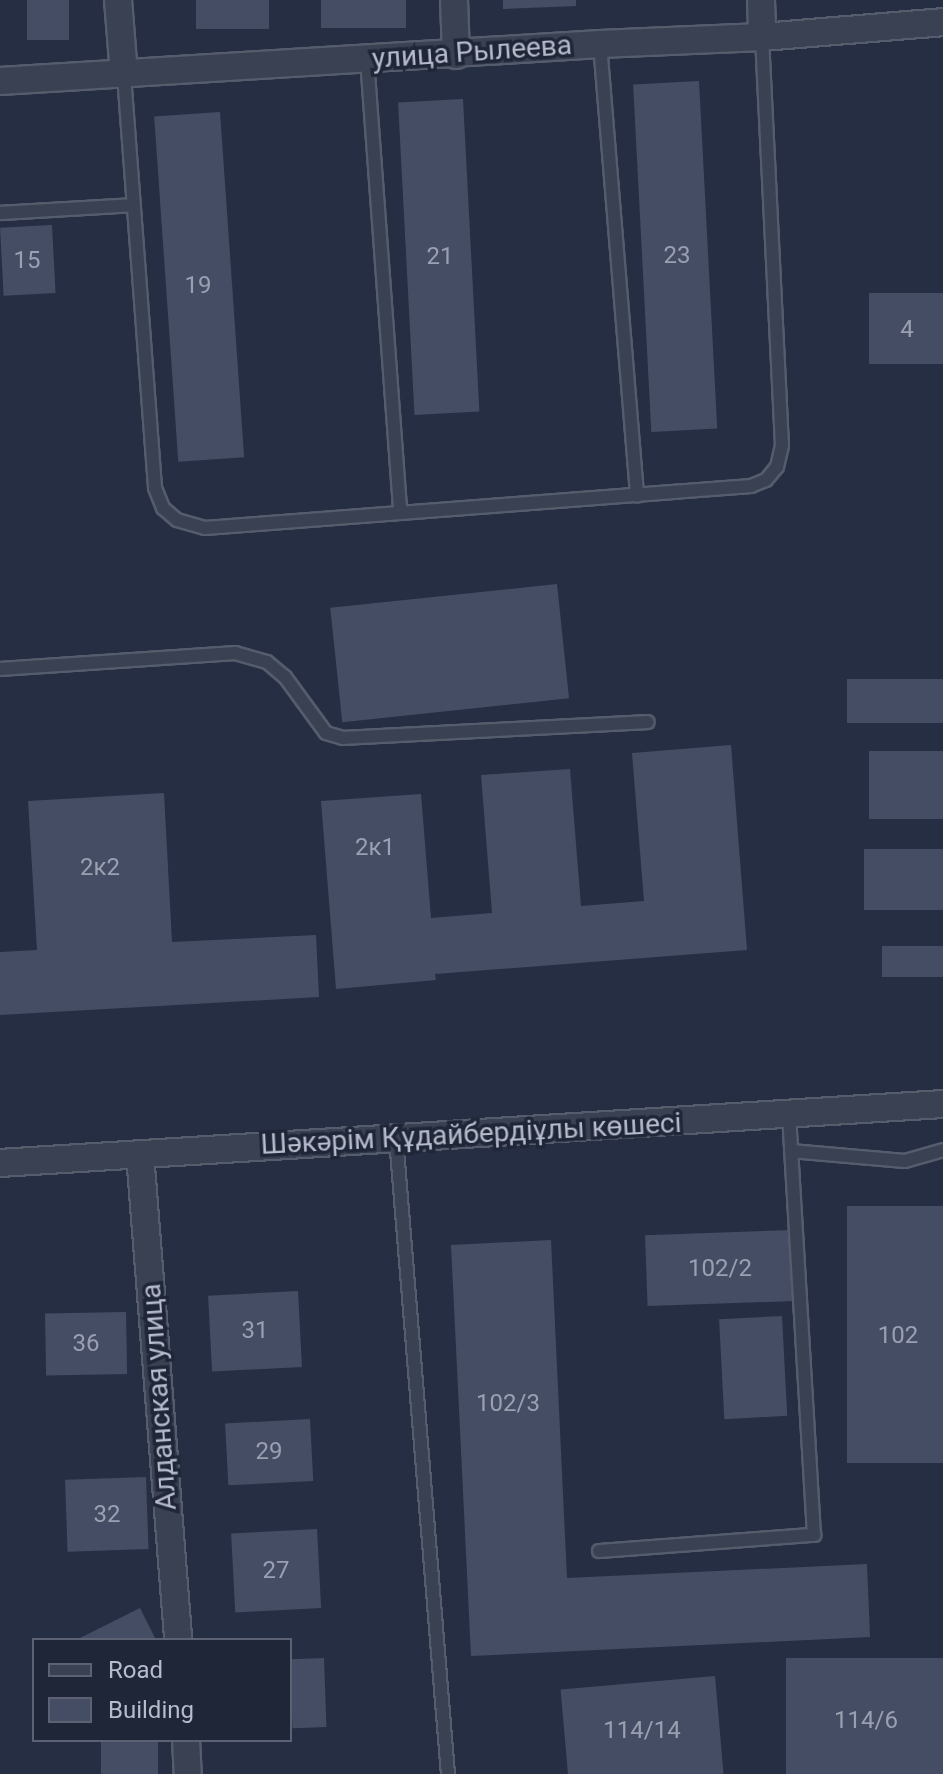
<!DOCTYPE html>
<meta charset="utf-8">
<style>
body{margin:0}
#map{position:relative;width:943px;height:1774px;overflow:hidden;background:#262e43;font-family:Roboto,sans-serif}
div>[style]{position:absolute}
.building>*{inset:0;background:#454d65;transform-origin:0 0}
.roads{filter:drop-shadow(2px 0 #555c6c) drop-shadow(-2px 0 #555c6c) drop-shadow(0 2px #555c6c) drop-shadow(0 -2px #555c6c)}
.lane>*{height:12px;margin:-6px;padding:0 6px;transform-origin:6px;border-radius:6px;background:#3a4152}
.street>*{height:26px;margin:-13px;padding:0 13px;transform-origin:13px;border-radius:13px;background:#3a4152}
span{translate:-50% -50%;white-space:nowrap;text-align:center;line-height:1.15;-webkit-text-stroke:7px #1f2637;paint-order:stroke}
.number-label{font-size:24px;color:#9aa0b2}
.number-label span{-webkit-text-stroke-width:0}
.street-label{font-size:28px;color:#b7bccc}
.legend{position:absolute;left:32px;top:1638px;width:260px;height:104px;box-sizing:border-box;background:#1f2637;border:2px solid #5c6273;margin:0;padding:10px 14px;list-style:none;font-size:24px;color:#b7bccc}
.legend li{display:flex;align-items:center;gap:16px;height:40px}
.legend b{width:40px;border:2px solid #5c6273}
</style>
<div id="map">
<div class="building">
<i style="left:27px;top:0;width:42px;height:40px"></i>
<i style="left:196px;top:0;width:73px;height:29px"></i>
<i style="left:321px;top:0;width:85px;height:28px"></i>
<i style="clip-path:polygon(503px 0,576px 0,576px 6px,503px 9px)"></i>
<i style="left:699px;top:81px;width:348px;height:66px;rotate:87deg"></i>
<i style="left:463px;top:99px;width:313px;height:65px;rotate:87deg"></i>
<i style="left:220px;top:112px;width:346px;height:66px;rotate:86deg"></i>
<i style="left:52px;top:225px;width:68px;height:52px;rotate:87deg"></i>
<i style="left:943px;top:293px;width:71px;height:74px;rotate:90deg"></i>
<i style="left:557px;top:584px;width:115px;height:228px;rotate:84deg"></i>
<i style="left:943px;top:679px;width:44px;height:96px;rotate:90deg"></i>
<i style="clip-path:polygon(731px 745px,747px 950px,435px 974px,436px 980px,336px 989px,321px 801px,421px 794px,431px 918px,492px 913px,481px 775px,570px 769px,581px 906px,644px 901px,632px 753px)"></i>
<i style="left:943px;top:751px;width:68px;height:74px;rotate:90deg"></i>
<i style="clip-path:polygon(164px 793px,172px 942px,316px 935px,319px 997px,0 1015px,0 952px,37px 950px,28px 801px)"></i>
<i style="left:943px;top:849px;width:61px;height:79px;rotate:90deg"></i>
<i style="left:943px;top:946px;width:31px;height:61px;rotate:90deg"></i>
<i style="left:943px;top:1206px;width:257px;height:96px;rotate:90deg"></i>
<i style="left:793px;top:1230px;width:71px;height:148px;rotate:88deg"></i>
<i style="clip-path:polygon(551px 1240px,567px 1578px,867px 1564px,870px 1637px,471px 1656px,451px 1245px)"></i>
<i style="left:298px;top:1291px;width:76px;height:90px;rotate:87deg"></i>
<i style="left:126px;top:1312px;width:62px;height:81px;rotate:89deg"></i>
<i style="left:782px;top:1316px;width:100px;height:63px;rotate:87deg"></i>
<i style="left:310px;top:1419px;width:62px;height:85px;rotate:87deg"></i>
<i style="left:146px;top:1477px;width:72px;height:81px;rotate:88deg"></i>
<i style="left:317px;top:1529px;width:79px;height:86px;rotate:87deg"></i>
<i style="clip-path:polygon(140px 1608px,156px 1640px,76px 1640px)"></i>
<i style="left:324px;top:1658px;width:69px;height:34px;rotate:88deg"></i>
<i style="left:943px;top:1658px;width:116px;height:157px;rotate:90deg"></i>
<i style="left:715px;top:1676px;width:98px;height:155px;rotate:85deg"></i>
<i style="left:101px;top:1740px;width:57px;height:34px"></i>
</div>
<div class="roads">
<div class="lane">
<i style="left:600px;top:44px;width:453px;rotate:85.3deg"></i>
<i style="left:367px;top:59px;width:455px;rotate:85.8deg"></i>
<i style="left:124px;top:75px;width:414px;rotate:85.7deg"></i>
<i style="left:155px;top:488px;width:22px;rotate:68deg"></i>
<i style="left:163px;top:508px;width:18px;rotate:41deg"></i>
<i style="left:177px;top:520px;width:29px;rotate:16deg"></i>
<i style="left:205px;top:528px;width:548px;rotate:-4.4deg"></i>
<i style="left:751px;top:486px;width:16px;rotate:-22deg"></i>
<i style="left:766px;top:480px;width:17px;rotate:-50deg"></i>
<i style="left:777px;top:467px;width:22px;rotate:-77deg"></i>
<i style="left:782px;top:446px;width:409px;rotate:-92.8deg"></i>
<i style="left:0;top:213px;width:134px;rotate:-3.4deg"></i>
<i style="left:0;top:669px;width:236px;rotate:-3.9deg"></i>
<i style="left:235px;top:653px;width:33px;rotate:16deg"></i>
<i style="left:267px;top:662px;width:23px;rotate:40deg"></i>
<i style="left:285px;top:677px;width:69px;rotate:53.8deg"></i>
<i style="left:326px;top:733px;width:18px;rotate:16deg"></i>
<i style="left:343px;top:738px;width:305px;rotate:-3deg"></i>
<i style="left:396px;top:1138px;width:638px;rotate:85.33deg"></i>
<i style="left:791px;top:1151px;width:114px;rotate:5deg"></i>
<i style="left:905px;top:1161px;width:40px;rotate:-16deg"></i>
<i style="left:599px;top:1551px;width:216px;rotate:-4.3deg"></i>
<i style="left:814px;top:1535px;width:421px;rotate:-93.4deg"></i>
</div>
<div class="street">
<i style="left:118px;top:0;width:75px;rotate:85.4deg"></i>
<i style="left:454px;top:0;width:55px;rotate:87.9deg"></i>
<i style="left:761px;top:0;width:37px;rotate:88deg"></i>
<i style="left:0;top:81px;width:601px;rotate:-3.53deg"></i>
<i style="left:600px;top:44px;width:162px;rotate:-2.5deg"></i>
<i style="left:762px;top:37px;width:182px;rotate:-4.7deg"></i>
<i style="left:140px;top:1154px;width:487px;rotate:85.5deg"></i>
<i style="left:0;top:1163px;width:945px;rotate:-3.58deg"></i>
<i style="left:186px;top:1740px;width:34px;rotate:87deg"></i>
</div>
</div>
<div class="number-label">
<span style="left:677px;top:256px">23</span>
<span style="left:440px;top:257px">21</span>
<span style="left:27px;top:261px">15</span>
<span style="left:198px;top:286px">19</span>
<span style="left:907px;top:330px">4</span>
<span style="left:375px;top:848px">2к1</span>
<span style="left:100px;top:868px">2к2</span>
<span style="left:720px;top:1269px">102/2</span>
<span style="left:255px;top:1331px">31</span>
<span style="left:898px;top:1336px">102</span>
<span style="left:86px;top:1344px">36</span>
<span style="left:508px;top:1404px">102/3</span>
<span style="left:269px;top:1452px">29</span>
<span style="left:107px;top:1515px">32</span>
<span style="left:276px;top:1571px">27</span>
<span style="left:866px;top:1721px">114/6</span>
<span style="left:642px;top:1731px">114/14</span>
</div>
<div class="street-label">
<span style="left:472px;top:52px;rotate:-4deg">улица Рылеева</span>
<span style="left:471px;top:1134px;rotate:-3deg">Шәкәрім Құдайбердіұлы көшесі</span>
<span style="left:159px;top:1397px;rotate:-94deg">Алданская улица</span>
</div>
<ul class="legend">
<li><b style="height:10px;background:#3a4152"></b>Road</li>
<li><b style="height:22px;background:#454d65"></b>Building</li>
</ul>
</div>
